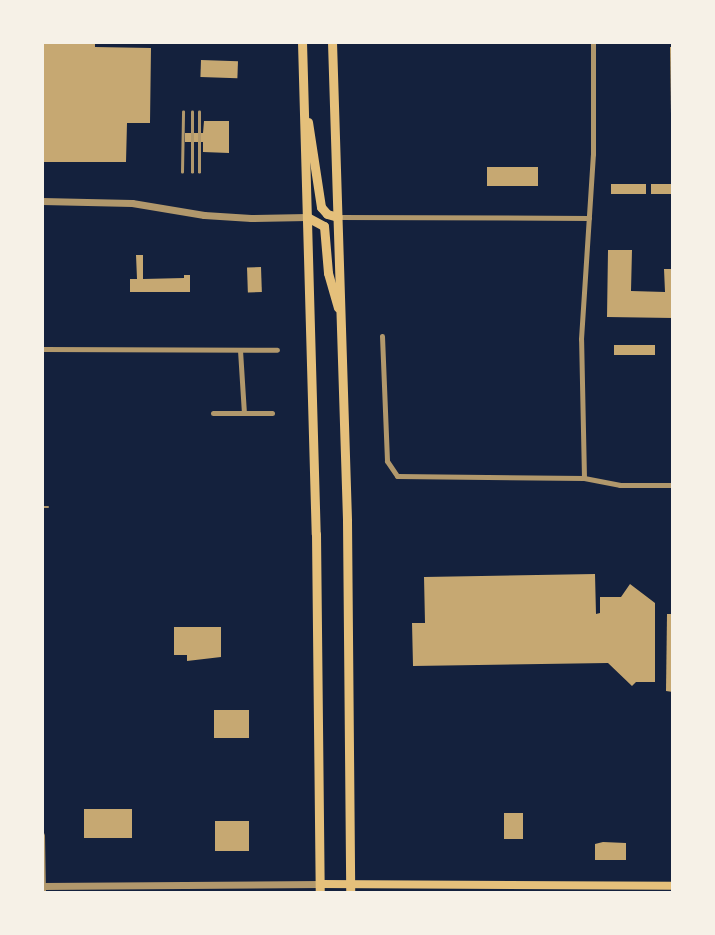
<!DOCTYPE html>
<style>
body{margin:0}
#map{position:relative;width:715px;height:935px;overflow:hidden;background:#14213d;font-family:"Fira Sans",sans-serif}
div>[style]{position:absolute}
.building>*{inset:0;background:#c6a872;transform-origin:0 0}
.service>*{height:2.5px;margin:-1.25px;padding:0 1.25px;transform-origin:1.25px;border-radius:1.25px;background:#b1986c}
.minor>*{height:5px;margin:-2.5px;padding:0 2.5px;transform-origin:2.5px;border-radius:2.5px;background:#b1986c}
.tertiary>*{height:7px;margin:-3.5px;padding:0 3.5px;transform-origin:3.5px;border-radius:3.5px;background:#b1986c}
.secondary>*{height:8px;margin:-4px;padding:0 4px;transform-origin:4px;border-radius:4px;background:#e5c07b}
.trunk>*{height:9px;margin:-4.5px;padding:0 4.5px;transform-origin:4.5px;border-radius:4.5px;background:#e5c07b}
span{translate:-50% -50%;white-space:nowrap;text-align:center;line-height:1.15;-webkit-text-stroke:6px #f6f1e7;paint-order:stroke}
.frame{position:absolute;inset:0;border:44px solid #f6f1e7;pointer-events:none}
</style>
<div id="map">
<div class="building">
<i style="clip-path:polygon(42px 42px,95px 42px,95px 47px,151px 48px,150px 123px,127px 123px,126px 162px,42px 162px)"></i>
<i style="clip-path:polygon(670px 47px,673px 47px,673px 115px,671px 115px)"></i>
<i style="left:201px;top:60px;width:37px;height:17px;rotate:2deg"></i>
<i style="clip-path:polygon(204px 121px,229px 121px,229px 153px,203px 152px,203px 142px,185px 142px,185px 133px,203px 133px)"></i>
<i style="left:487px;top:167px;width:51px;height:19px"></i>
<i style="left:611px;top:184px;width:35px;height:10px"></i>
<i style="left:651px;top:184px;width:22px;height:10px"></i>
<i style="clip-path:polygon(608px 250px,632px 250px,631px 291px,665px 292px,664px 269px,673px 269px,673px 318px,607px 317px)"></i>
<i style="clip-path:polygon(136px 255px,143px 255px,143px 279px,184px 278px,184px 275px,190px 275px,190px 292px,130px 292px,130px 279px,137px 279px)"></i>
<i style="left:261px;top:267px;width:25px;height:14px;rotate:88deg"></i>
<i style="left:614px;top:345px;width:41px;height:10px"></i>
<i style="clip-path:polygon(595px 574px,596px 614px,600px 613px,600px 597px,621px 597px,630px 584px,655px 603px,655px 682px,636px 682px,632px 686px,608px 663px,413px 666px,412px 623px,425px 623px,424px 577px)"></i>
<i style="clip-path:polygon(667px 614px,673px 614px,673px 692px,666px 691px)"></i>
<i style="clip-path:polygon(174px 627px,221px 627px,221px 657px,187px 661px,187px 655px,174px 655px)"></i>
<i style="left:214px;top:710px;width:35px;height:28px"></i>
<i style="left:84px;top:809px;width:48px;height:29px"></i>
<i style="left:504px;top:813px;width:19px;height:26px"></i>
<i style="left:215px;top:821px;width:34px;height:30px"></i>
<i style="clip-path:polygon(603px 842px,626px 843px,626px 860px,595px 860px,595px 844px)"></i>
</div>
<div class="service">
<i style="left:182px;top:172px;width:60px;rotate:-89deg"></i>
<i style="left:192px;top:172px;width:60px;rotate:-90deg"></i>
<i style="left:199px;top:172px;width:60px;rotate:-90deg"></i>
<i style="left:42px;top:507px;width:6px"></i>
</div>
<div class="minor">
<i style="left:338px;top:217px;width:251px;rotate:0.2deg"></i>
<i style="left:382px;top:336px;width:125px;rotate:87.7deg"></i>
<i style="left:387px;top:461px;width:18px;rotate:56deg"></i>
<i style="left:397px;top:476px;width:187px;rotate:0.6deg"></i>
<i style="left:584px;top:478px;width:37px;rotate:11deg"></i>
<i style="left:620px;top:485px;width:53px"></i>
<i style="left:42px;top:349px;width:235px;rotate:0.2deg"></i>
<i style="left:240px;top:350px;width:63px;rotate:86.4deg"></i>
<i style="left:213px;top:413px;width:59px"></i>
<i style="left:584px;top:478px;width:139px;rotate:-91.2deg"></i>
<i style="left:581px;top:339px;width:185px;rotate:-86.3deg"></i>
<i style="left:593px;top:154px;width:112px;rotate:-90deg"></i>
<i style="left:42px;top:835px;width:58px;rotate:89deg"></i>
</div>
<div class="tertiary">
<i style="left:42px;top:201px;width:90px;rotate:1.3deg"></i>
<i style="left:132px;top:203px;width:73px;rotate:9.5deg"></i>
<i style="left:204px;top:215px;width:47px;rotate:3.7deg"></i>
<i style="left:251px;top:218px;width:56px;rotate:-1deg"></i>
<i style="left:42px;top:886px;width:278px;rotate:-0.4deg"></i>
</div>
<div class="secondary">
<i style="left:320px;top:884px;width:353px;rotate:0.3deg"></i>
</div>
<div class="trunk">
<i style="left:302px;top:42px;width:492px;rotate:88.4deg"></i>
<i style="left:316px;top:534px;width:359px;rotate:89.4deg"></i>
<i style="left:332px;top:42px;width:479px;rotate:88.2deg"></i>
<i style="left:347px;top:521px;width:372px;rotate:89.5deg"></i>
<i style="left:308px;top:122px;width:86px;rotate:81.3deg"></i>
<i style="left:321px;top:207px;width:9px;rotate:49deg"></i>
<i style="left:327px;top:214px;width:11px;rotate:15deg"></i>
<i style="left:307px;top:217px;width:19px;rotate:28deg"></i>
<i style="left:324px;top:226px;width:47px;rotate:85.1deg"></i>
<i style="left:328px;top:273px;width:36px;rotate:74deg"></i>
</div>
<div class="frame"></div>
</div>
